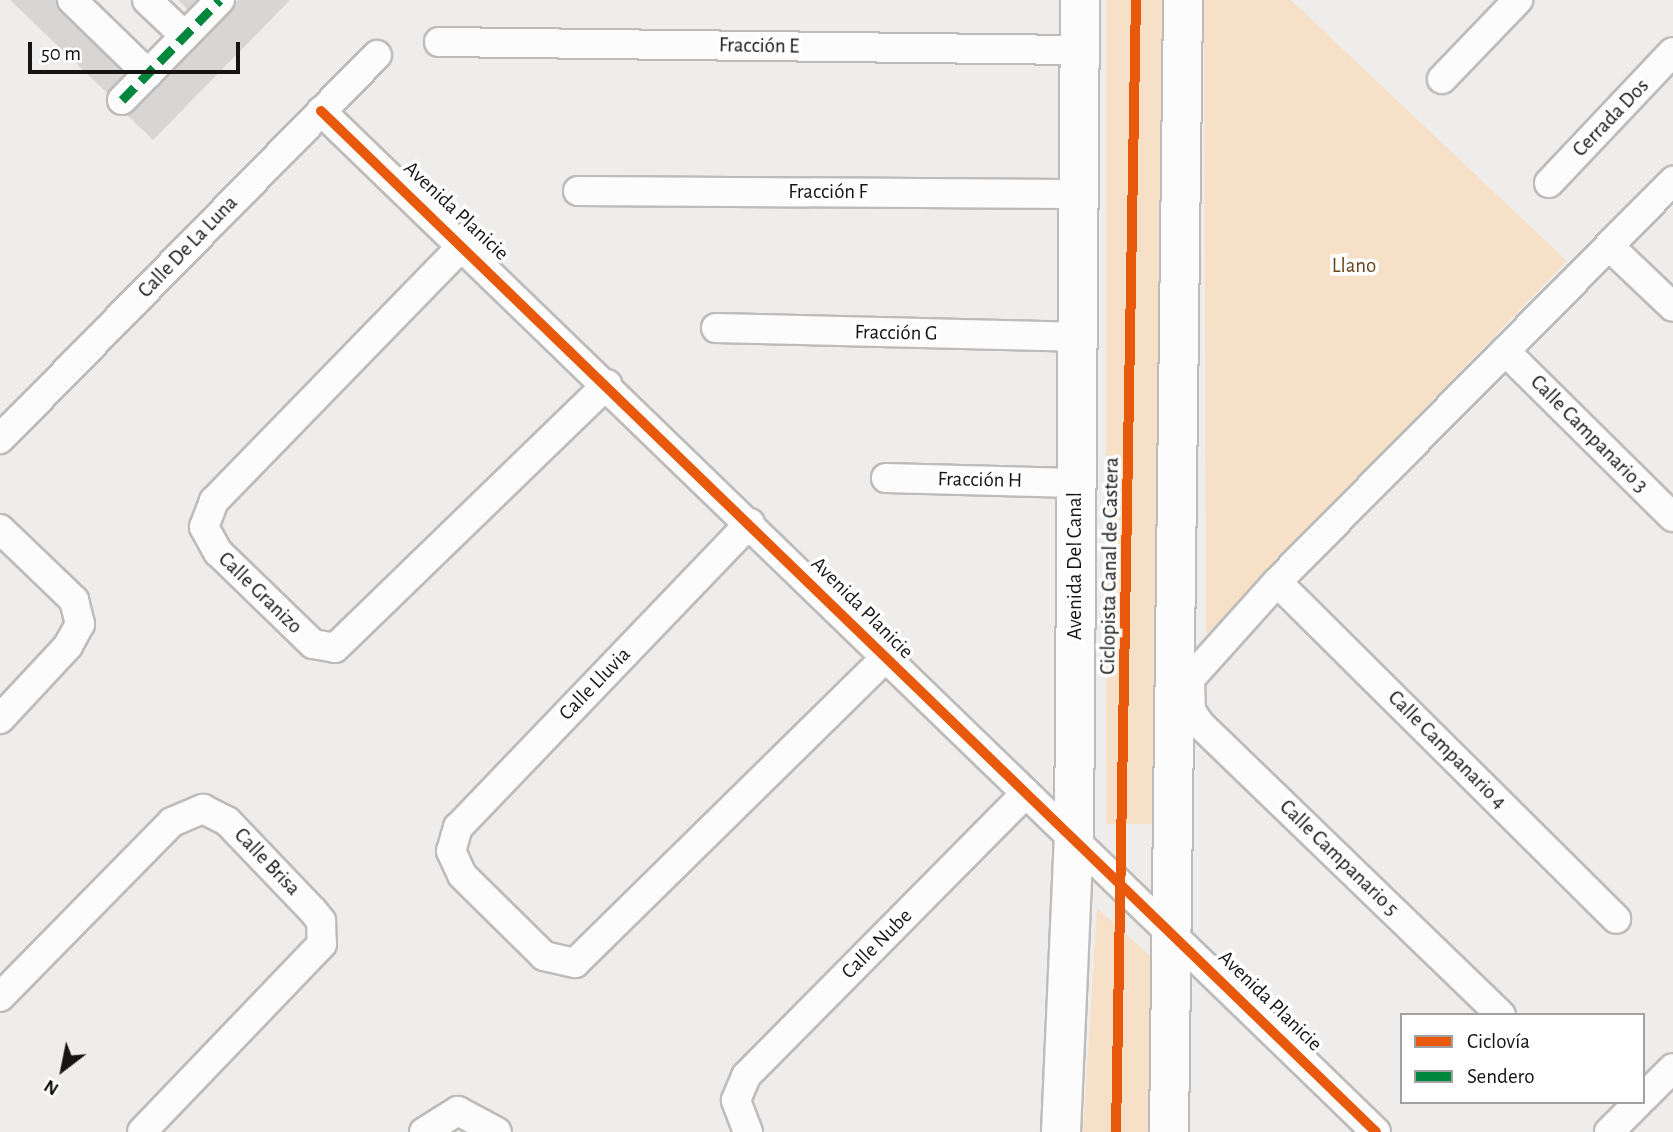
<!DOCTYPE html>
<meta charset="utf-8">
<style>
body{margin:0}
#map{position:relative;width:1673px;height:1132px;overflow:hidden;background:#efedec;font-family:"Alegreya Sans",sans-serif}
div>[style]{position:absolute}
.green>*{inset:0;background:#f7e0c8;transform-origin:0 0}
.building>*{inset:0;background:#d7d6d5}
.roads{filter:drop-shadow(2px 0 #bebcbb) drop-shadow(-2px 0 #bebcbb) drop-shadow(0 2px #bebcbb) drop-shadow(0 -2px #bebcbb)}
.street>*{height:28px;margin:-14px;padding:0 14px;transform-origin:14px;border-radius:14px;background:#fdfcfc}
.secondary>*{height:38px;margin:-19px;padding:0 19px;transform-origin:19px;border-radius:19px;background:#fdfcfc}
.quiet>*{height:9px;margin-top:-4.5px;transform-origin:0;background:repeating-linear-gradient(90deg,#00873e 0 18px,transparent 0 27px)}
.cycleway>*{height:10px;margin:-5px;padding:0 5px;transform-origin:5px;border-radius:5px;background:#e8590c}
span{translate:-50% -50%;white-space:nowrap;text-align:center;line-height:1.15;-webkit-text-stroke:7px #fff;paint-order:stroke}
.street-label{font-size:21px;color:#151413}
.park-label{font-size:21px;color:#6a4518}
.legend{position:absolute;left:1400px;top:1013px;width:245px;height:91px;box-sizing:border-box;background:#fff;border:2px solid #a1a1a1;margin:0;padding:9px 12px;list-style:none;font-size:21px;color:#151413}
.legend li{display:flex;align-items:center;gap:14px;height:35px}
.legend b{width:35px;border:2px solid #a1a1a1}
.north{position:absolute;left:28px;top:1034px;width:70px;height:70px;-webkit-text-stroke:5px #fff;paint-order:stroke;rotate:212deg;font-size:19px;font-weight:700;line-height:28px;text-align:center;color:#151413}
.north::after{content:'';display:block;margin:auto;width:24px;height:32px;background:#151413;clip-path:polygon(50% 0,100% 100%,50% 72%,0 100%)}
.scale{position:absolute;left:28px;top:42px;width:212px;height:32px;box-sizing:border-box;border:4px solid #151413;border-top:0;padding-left:9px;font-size:21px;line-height:24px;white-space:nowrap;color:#151413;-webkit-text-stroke:5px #fff;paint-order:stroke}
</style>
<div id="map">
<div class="green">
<i style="left:1106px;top:0;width:60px;height:824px"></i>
<i style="clip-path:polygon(1204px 0,1291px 0,1567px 261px,1206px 635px)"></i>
<i style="clip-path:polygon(1097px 908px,1156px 961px,1150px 1132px,1083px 1132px)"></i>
</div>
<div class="building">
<i style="clip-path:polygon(10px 0,57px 0,129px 69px,107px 93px)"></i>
<i style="clip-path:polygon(178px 0,206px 0,192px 14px)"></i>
<i style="clip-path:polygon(238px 0,290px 0,153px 140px,127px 115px)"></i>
</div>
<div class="roads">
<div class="street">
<i style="left:72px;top:0;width:106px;rotate:44.2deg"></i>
<i style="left:147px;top:0;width:52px;rotate:43.5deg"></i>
<i style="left:439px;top:42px;width:639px;rotate:0.72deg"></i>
<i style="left:1442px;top:79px;width:110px;rotate:-46.1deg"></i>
<i style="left:122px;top:100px;width:140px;rotate:-45.6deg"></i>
<i style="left:321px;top:111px;width:1468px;rotate:44.06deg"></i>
<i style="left:1549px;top:183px;width:180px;rotate:-46.6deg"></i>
<i style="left:578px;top:191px;width:500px;rotate:0.34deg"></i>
<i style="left:464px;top:244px;width:359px;rotate:134.2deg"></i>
<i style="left:214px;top:501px;width:28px;rotate:111deg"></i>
<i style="left:204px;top:527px;width:29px;rotate:61deg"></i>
<i style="left:218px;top:552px;width:132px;rotate:44.1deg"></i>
<i style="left:313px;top:644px;width:22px;rotate:10deg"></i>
<i style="left:335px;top:648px;width:379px;rotate:-44.1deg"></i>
<i style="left:1609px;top:246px;width:88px;rotate:43.6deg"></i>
<i style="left:716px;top:328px;width:360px;rotate:1.4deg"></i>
<i style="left:1505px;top:351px;width:236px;rotate:44.7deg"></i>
<i style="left:0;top:439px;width:538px;rotate:-45.53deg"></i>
<i style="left:886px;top:478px;width:189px;rotate:1.5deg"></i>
<i style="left:750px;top:523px;width:422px;rotate:133.8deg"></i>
<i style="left:458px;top:827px;width:25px;rotate:106deg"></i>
<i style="left:451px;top:851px;width:26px;rotate:65deg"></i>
<i style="left:462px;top:875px;width:115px;rotate:44.6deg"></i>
<i style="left:544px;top:956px;width:32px;rotate:13deg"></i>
<i style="left:575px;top:963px;width:435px;rotate:-44.5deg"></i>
<i style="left:0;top:529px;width:103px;rotate:43.8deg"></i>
<i style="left:74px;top:600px;width:25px;rotate:76deg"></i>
<i style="left:80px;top:624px;width:25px;rotate:119deg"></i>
<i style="left:68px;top:646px;width:100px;rotate:133deg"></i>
<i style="left:1277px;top:582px;width:478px;rotate:44.8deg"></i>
<i style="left:0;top:997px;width:245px;rotate:-45.5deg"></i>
<i style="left:172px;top:822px;width:34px;rotate:-23deg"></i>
<i style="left:203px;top:809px;width:27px;rotate:27deg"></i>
<i style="left:227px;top:821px;width:124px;rotate:46.3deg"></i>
<i style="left:313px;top:911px;width:13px;rotate:51deg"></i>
<i style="left:321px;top:921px;width:23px;rotate:88deg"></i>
<i style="left:322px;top:944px;width:260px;rotate:133.8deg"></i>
<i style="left:1501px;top:1015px;width:419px;rotate:-136deg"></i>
<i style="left:1200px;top:724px;width:16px;rotate:-125deg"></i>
<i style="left:1191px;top:711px;width:32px;rotate:-92deg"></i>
<i style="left:1190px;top:679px;width:130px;rotate:-48.1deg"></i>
<i style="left:1277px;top:582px;width:564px;rotate:-45.36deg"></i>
<i style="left:1643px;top:1098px;width:42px;rotate:-45deg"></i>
<i style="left:424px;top:1132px;width:40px;rotate:-32deg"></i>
<i style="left:458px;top:1111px;width:44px;rotate:28.3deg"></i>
<i style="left:748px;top:1132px;width:34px;rotate:-111deg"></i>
<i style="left:736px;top:1100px;width:26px;rotate:-67deg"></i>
<i style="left:746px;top:1076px;width:398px;rotate:-45.3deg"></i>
<i style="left:1609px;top:1132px;width:42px;rotate:-45deg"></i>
</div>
<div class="secondary">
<i style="left:1061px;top:1132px;width:293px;rotate:-87.5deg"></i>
<i style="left:1074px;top:839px;width:839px;rotate:-89.59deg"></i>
<i style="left:1169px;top:1132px;width:1132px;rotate:-89.29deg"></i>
</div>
</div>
<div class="quiet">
<i style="left:122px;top:100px;width:140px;rotate:-45.6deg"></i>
</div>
<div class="cycleway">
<i style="left:321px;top:111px;width:1468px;rotate:44.06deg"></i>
<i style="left:1116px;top:1132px;width:1132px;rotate:-88.99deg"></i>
</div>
<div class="street-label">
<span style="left:759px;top:46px;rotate:1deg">Fracción E</span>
<span style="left:1611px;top:118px;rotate:-46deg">Cerrada Dos</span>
<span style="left:828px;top:192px">Fracción F</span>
<span style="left:456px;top:211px;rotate:43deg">Avenida Planicie</span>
<span style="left:188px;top:247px;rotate:-46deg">Calle De La Luna</span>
<span style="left:896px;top:333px;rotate:1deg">Fracción G</span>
<span style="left:1589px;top:434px;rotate:45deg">Calle Campanario 3</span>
<span style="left:980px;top:480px;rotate:1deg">Fracción H</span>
<span style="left:1075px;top:566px;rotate:-90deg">Avenida Del Canal</span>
<span style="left:1110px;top:566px;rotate:-89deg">Ciclopista Canal de Castera</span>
<span style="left:260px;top:593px;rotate:44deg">Calle Granizo</span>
<span style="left:862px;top:608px;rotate:45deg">Avenida Planicie</span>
<span style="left:595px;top:684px;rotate:-46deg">Calle Lluvia</span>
<span style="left:1447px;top:750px;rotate:45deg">Calle Campanario 4</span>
<span style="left:1339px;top:858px;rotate:44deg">Calle Campanario 5</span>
<span style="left:267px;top:862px;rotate:46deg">Calle Brisa</span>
<span style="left:877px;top:944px;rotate:-45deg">Calle Nube</span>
<span style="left:1270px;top:1001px;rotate:44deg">Avenida Planicie</span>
</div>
<div class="park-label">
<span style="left:1354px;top:266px">Llano</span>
</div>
<ul class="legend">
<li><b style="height:9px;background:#e8590c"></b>Ciclovía</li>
<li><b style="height:9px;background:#00873e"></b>Sendero</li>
</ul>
<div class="north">N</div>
<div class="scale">50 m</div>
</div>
